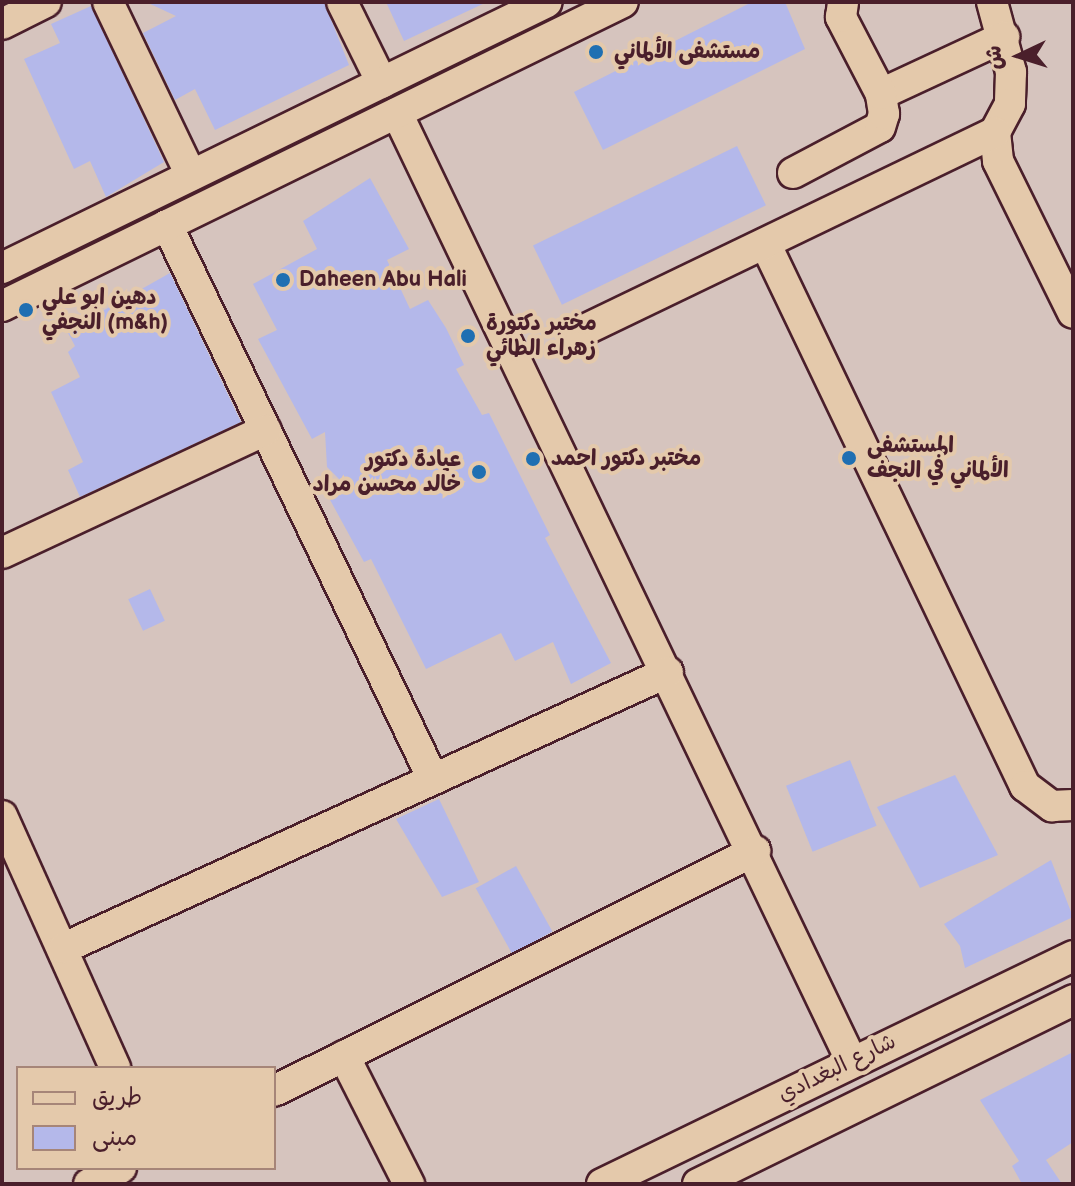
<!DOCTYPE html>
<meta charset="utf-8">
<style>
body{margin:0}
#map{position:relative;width:1075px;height:1186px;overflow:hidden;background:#d6c4be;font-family:"Balsamiq Sans","Playpen Sans Arabic",sans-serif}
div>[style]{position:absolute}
.building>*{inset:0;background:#b4b8ea;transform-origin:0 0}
.roads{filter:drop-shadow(2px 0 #4a1f2b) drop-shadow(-2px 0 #4a1f2b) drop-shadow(0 2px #4a1f2b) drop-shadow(0 -2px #4a1f2b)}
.minor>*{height:30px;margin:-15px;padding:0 15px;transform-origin:15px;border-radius:15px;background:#e4c9ab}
.dots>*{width:22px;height:22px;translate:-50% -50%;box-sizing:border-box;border:4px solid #e4c9ab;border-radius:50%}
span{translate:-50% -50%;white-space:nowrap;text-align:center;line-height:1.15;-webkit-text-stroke:8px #e4c9ab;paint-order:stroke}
.poi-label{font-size:22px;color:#4a1f2b;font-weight:700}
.left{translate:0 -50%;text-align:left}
.right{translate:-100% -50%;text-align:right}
.street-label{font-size:22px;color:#4a1f2b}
.frame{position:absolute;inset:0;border:4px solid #4a1f2b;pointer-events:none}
.legend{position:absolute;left:16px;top:1066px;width:260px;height:104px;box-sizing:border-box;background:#e4c9ab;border:2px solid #a68578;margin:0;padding:10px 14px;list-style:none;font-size:24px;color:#4a1f2b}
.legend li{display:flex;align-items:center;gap:16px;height:40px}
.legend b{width:40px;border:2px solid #a68578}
.north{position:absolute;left:979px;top:16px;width:80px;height:80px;-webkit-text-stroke:6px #e4c9ab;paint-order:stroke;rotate:266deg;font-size:22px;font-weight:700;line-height:32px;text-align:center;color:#4a1f2b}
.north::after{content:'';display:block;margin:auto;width:28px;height:36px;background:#4a1f2b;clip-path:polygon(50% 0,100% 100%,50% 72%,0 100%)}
</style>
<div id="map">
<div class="building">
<i style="clip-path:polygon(146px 2px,324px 2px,349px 65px,215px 130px,195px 89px,175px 100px,143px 33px,176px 16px)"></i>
<i style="clip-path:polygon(386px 2px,487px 2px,404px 41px)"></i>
<i style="clip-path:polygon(752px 2px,785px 2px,805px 49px,603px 150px,574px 92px)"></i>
<i style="clip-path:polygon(91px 6px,164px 162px,106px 197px,90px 161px,74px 169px,24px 59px,60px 43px,51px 24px)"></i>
<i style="left:737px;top:146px;width:66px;height:227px;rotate:64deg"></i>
<i style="clip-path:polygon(370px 178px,409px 249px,387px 260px,410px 309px,428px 300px,446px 328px,464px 365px,456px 369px,482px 415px,489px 413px,550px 535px,545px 538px,611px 663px,571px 684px,553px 642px,515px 661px,501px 633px,426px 669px,371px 559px,364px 562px,329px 498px,347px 487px,327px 467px,325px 432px,312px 439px,258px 339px,277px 330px,253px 284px,317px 249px,303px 221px)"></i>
<i style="clip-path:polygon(170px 273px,241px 422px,80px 497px,68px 470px,83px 462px,51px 392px,80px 377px,68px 352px,75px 346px,67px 331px)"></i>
<i style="left:150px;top:589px;width:35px;height:24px;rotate:65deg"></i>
<i style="left:850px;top:760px;width:71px;height:69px;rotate:68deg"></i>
<i style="clip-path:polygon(955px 775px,998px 855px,920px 888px,877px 807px)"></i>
<i style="clip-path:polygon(439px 799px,479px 882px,442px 897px,396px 819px)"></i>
<i style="clip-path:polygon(1051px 860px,1073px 917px,965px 968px,960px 946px,944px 924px)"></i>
<i style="left:516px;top:866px;width:75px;height:46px;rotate:61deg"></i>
<i style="clip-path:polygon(1073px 1052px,1073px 1142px,1046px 1160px,1062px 1184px,1022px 1184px,1012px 1166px,1019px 1161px,980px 1100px)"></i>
</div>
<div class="roads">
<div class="minor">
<i style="left:108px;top:2px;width:192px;rotate:64.4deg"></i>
<i style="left:342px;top:2px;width:90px;rotate:63.7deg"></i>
<i style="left:992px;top:2px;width:73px;rotate:74.8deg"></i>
<i style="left:1011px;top:72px;width:32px;rotate:92deg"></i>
<i style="left:1010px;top:104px;width:32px;rotate:118deg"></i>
<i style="left:995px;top:132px;width:29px;rotate:84deg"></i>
<i style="left:998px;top:161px;width:169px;rotate:63.7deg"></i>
<i style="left:2px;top:24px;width:49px;rotate:-26.6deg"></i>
<i style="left:881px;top:94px;width:136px;rotate:-24.9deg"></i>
<i style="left:397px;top:113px;width:1050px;rotate:64.39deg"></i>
<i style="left:793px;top:173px;width:98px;rotate:-27.9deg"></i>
<i style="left:880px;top:127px;width:14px;rotate:-73deg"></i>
<i style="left:884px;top:114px;width:20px;rotate:-99deg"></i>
<i style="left:881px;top:94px;width:87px;rotate:-117.5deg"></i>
<i style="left:841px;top:17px;width:15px;rotate:-82deg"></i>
<i style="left:167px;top:225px;width:615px;rotate:64.35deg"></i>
<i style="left:766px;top:245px;width:600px;rotate:64.42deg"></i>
<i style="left:1025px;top:786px;width:34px;rotate:37deg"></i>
<i style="left:1052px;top:806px;width:21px;rotate:-3deg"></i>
<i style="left:2px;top:268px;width:606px;rotate:-26.02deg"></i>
<i style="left:2px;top:306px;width:691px;rotate:-26.08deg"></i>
<i style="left:576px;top:334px;width:465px;rotate:-25.7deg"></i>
<i style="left:2px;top:553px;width:291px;rotate:-25deg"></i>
<i style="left:2px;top:816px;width:276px;rotate:65.8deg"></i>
<i style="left:64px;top:948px;width:664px;rotate:-24.56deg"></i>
<i style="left:344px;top:1056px;width:144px;rotate:63.1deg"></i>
<i style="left:274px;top:1091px;width:538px;rotate:-26.52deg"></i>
<i style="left:89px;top:1184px;width:36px;rotate:-27deg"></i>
<i style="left:602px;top:1184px;width:523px;rotate:-25.83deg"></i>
<i style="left:698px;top:1184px;width:418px;rotate:-26.1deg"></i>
</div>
</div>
<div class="dots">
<i style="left:596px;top:52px;background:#1f6fb2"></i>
<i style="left:283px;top:280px;background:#1f6fb2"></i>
<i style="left:26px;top:310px;background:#1f6fb2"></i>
<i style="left:468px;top:336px;background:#1f6fb2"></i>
<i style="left:849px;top:458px;background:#1f6fb2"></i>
<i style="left:533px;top:459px;background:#1f6fb2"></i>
<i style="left:479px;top:472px;background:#1f6fb2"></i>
</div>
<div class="poi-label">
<span class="left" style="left:614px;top:52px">مستشفى الألماني</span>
<span class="left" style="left:299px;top:280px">Daheen Abu Hali</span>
<span class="left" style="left:42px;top:310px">دهين ابو علي<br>النجفي (m&amp;h)</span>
<span class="left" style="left:486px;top:336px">مختبر دكتورة<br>زهراء الطائي</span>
<span class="left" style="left:867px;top:458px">المستشفى<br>الألماني في النجف</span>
<span class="right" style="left:461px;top:472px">عيادة دكتور<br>خالد محسن مراد</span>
<span class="left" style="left:551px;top:459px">مختبر دكتور احمد</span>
</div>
<div class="street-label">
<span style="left:837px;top:1068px;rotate:-26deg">شارع البغدادي</span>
</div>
<div class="frame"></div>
<ul class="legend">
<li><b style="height:10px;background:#e4c9ab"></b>طريق</li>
<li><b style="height:22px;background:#b4b8ea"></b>مبنى</li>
</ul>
<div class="north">ش</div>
</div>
